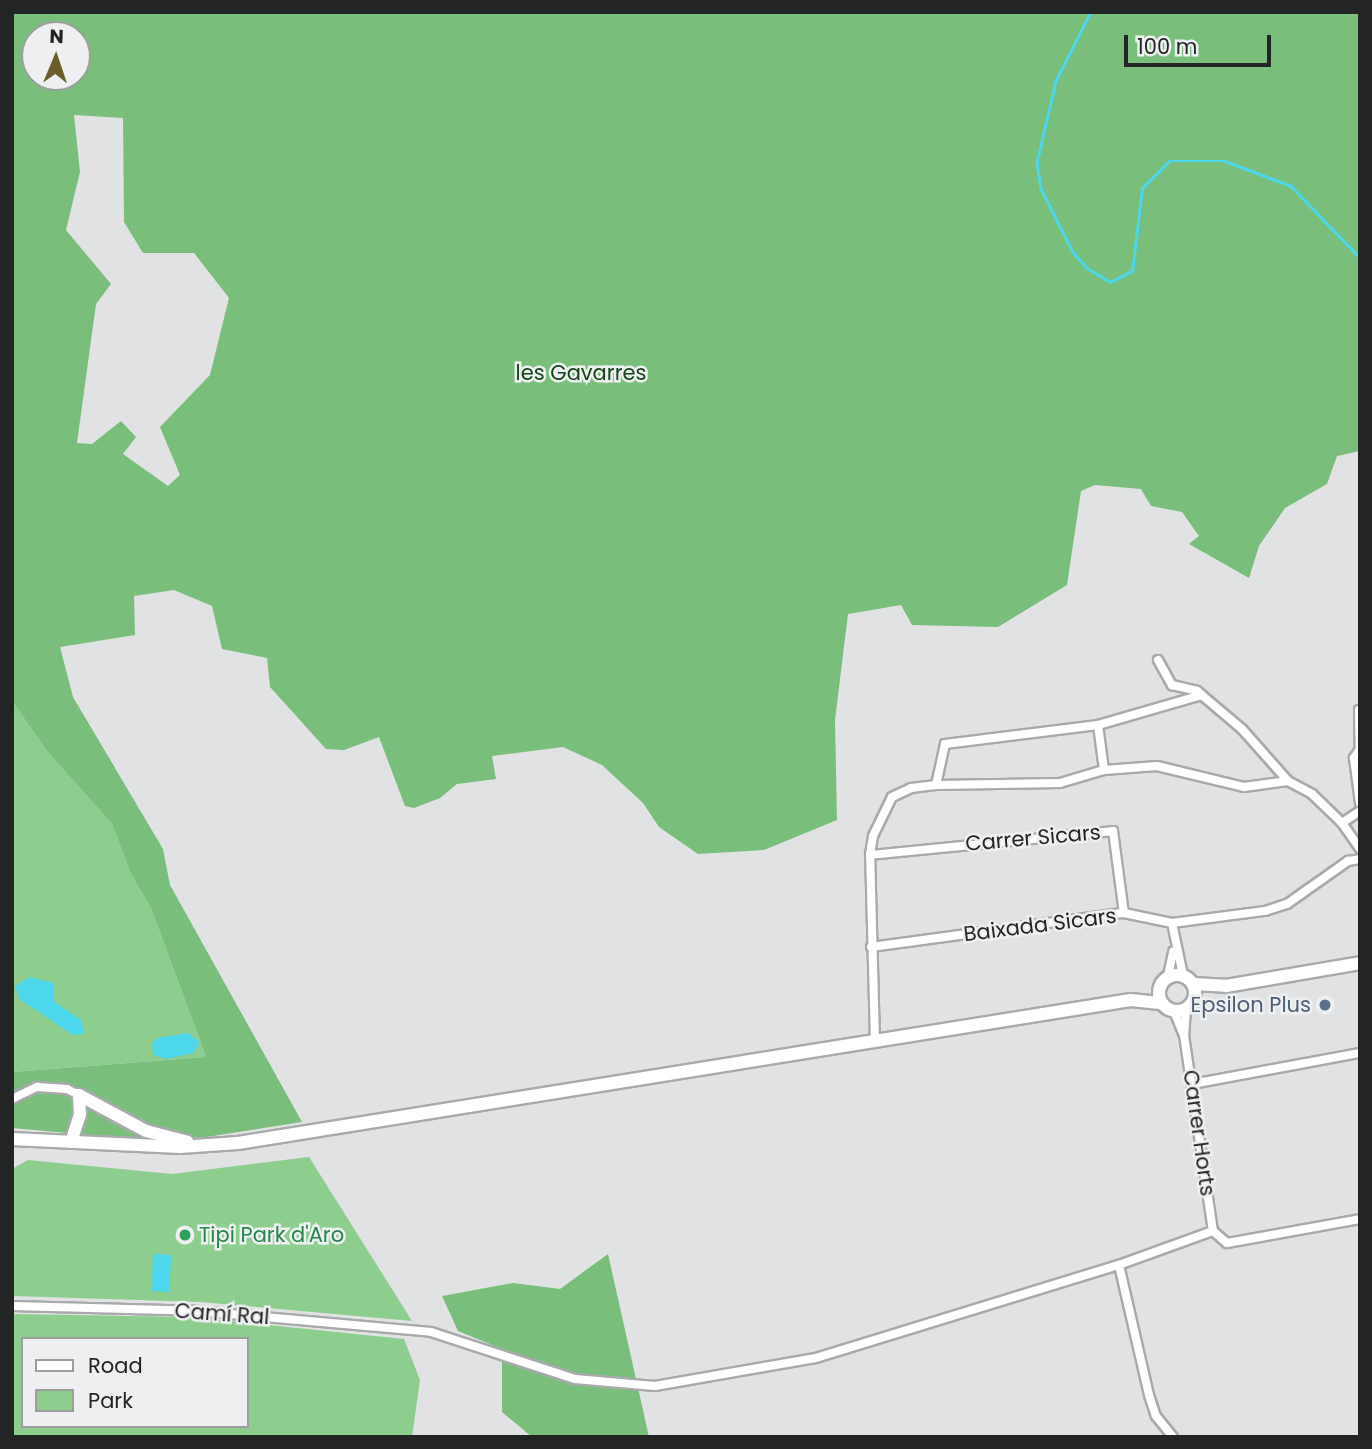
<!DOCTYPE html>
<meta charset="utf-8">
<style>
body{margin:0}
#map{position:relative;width:1372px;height:1449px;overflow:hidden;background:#e0e2e3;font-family:Poppins,sans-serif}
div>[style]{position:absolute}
.green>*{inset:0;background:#8dce8e}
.forest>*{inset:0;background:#79bf7b}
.water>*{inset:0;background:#4cd7ed;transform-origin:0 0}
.stream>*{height:2.5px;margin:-1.25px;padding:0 1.25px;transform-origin:1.25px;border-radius:1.25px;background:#4cd7ed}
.roads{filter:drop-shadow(2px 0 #a9aaac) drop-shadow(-2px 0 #a9aaac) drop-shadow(0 2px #a9aaac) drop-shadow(0 -2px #a9aaac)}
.street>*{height:8px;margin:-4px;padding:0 4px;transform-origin:4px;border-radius:4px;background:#fff}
.secondary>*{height:12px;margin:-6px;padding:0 6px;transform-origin:6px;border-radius:6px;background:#fff}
.secondary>.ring{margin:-6px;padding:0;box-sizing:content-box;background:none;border:12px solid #fff;border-radius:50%}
.dots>*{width:19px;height:19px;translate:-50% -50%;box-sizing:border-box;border:4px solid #eeeff0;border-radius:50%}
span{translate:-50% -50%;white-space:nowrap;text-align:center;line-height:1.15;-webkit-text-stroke:5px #eeeff0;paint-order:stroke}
.park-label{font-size:21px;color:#144619}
.street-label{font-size:21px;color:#232424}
.service-label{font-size:21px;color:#4e5e75}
.right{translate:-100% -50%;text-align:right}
.leisure-label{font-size:21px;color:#27864d}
.left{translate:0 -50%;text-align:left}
.frame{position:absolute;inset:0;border:14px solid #232424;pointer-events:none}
.legend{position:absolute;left:21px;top:1337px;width:228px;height:91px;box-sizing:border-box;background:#eeeff0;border:2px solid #9d9e9e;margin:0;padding:9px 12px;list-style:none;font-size:21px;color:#232424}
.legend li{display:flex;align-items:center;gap:14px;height:35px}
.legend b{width:35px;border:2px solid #9d9e9e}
.north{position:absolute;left:21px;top:21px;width:70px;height:70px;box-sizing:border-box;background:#eeeff0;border:2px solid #9d9e9e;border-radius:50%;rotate:2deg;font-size:19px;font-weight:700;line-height:28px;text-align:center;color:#232424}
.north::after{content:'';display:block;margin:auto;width:24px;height:32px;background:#6a5f2c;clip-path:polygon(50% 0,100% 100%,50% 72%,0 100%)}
.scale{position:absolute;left:1124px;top:35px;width:147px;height:32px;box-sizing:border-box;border:4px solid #232424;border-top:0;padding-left:9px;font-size:21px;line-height:24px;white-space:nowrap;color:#232424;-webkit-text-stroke:5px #eeeff0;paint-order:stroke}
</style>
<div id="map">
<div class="green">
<i style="clip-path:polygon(12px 701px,47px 751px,112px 824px,131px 874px,151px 908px,206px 1057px,12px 1072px)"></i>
<i style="clip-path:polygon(309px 1157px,412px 1321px,201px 1302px,12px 1296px,12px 1169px,28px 1160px,172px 1174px)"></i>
<i style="clip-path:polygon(evenodd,12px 1314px,190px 1317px,404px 1339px,420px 1380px,412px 1437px,12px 1437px,12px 1314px,23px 1339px,247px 1339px,247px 1426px,23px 1426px,23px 1339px)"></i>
</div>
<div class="forest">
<i style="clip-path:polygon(evenodd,12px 12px,1360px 12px,1360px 451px,1337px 456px,1327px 484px,1285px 508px,1259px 546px,1249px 578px,1189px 544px,1199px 536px,1182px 512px,1151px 506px,1141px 489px,1095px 485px,1081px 491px,1067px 585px,998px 627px,912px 625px,901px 605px,848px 614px,835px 720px,837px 820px,764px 850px,698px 854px,659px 827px,643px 803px,602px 765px,563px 747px,492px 756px,496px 779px,457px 784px,440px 798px,414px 808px,405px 806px,379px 737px,344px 750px,326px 749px,270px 687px,267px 658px,222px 649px,212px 606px,174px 590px,134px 596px,135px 635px,60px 647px,73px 697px,163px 849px,170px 885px,302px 1122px,207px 1137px,133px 1139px,12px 1128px,12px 1072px,206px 1057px,151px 908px,131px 874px,112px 824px,47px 751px,12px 701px,12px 12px,35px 35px,77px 35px,77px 77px,35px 77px,35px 35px,12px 12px,74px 115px,123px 118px,124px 222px,143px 253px,194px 253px,229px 298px,210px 375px,160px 427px,180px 475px,168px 486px,123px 454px,136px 437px,121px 421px,92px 444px,77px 443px,96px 304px,111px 284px,66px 230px,80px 172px,74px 115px)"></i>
<i style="clip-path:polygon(608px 1254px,649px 1437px,532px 1437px,502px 1412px,502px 1349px,458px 1331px,442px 1296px,513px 1283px,560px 1289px)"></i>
</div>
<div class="water">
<i style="clip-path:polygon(29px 977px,54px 983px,54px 1002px,81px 1020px,84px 1034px,73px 1035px,19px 999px,15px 986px)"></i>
<i style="clip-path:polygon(188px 1033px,199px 1042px,194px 1053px,166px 1059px,153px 1055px,152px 1043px,158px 1038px)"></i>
<i style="left:153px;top:1254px;width:18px;height:37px;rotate:3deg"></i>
</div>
<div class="stream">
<i style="left:1091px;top:12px;width:77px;rotate:116.9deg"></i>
<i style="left:1056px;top:81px;width:84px;rotate:103deg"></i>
<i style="left:1037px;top:163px;width:26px;rotate:81deg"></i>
<i style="left:1041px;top:189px;width:71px;rotate:63.1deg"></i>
<i style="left:1073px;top:252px;width:21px;rotate:49deg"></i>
<i style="left:1087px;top:268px;width:27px;rotate:31deg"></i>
<i style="left:1110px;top:282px;width:25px;rotate:-27deg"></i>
<i style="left:1132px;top:271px;width:84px;rotate:-83.1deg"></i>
<i style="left:1142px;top:188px;width:38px;rotate:-45deg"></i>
<i style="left:1169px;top:161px;width:56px"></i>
<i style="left:1225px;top:161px;width:71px;rotate:20.7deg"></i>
<i style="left:1291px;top:186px;width:100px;rotate:46.2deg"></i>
</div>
<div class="roads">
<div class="street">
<i style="left:1158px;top:660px;width:29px;rotate:61deg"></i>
<i style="left:1172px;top:685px;width:26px;rotate:13deg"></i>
<i style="left:1197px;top:691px;width:59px;rotate:40.2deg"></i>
<i style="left:1242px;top:729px;width:69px;rotate:48.5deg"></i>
<i style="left:1288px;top:781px;width:27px;rotate:28deg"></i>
<i style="left:1312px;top:794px;width:42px;rotate:44deg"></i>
<i style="left:1342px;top:823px;width:32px;rotate:55deg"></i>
<i style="left:1359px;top:710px;width:39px;rotate:89deg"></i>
<i style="left:1360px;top:749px;width:11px;rotate:124deg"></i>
<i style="left:1354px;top:758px;width:45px;rotate:82.4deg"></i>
<i style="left:1098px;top:725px;width:45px;rotate:82.4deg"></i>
<i style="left:936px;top:785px;width:42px;rotate:-77.6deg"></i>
<i style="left:945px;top:744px;width:154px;rotate:-7.1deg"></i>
<i style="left:1098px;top:725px;width:108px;rotate:-16.1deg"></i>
<i style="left:1342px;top:823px;width:22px;rotate:-34deg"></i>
<i style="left:870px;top:855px;width:244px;rotate:-5.6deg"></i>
<i style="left:1113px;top:831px;width:83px;rotate:82.4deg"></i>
<i style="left:1172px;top:923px;width:53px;rotate:78.1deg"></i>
<i style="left:871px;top:947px;width:255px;rotate:-7.7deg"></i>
<i style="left:1124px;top:913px;width:49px;rotate:11.8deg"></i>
<i style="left:1172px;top:923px;width:94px;rotate:-7.4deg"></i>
<i style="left:1265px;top:911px;width:23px;rotate:-18deg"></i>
<i style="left:1287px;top:904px;width:75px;rotate:-35.2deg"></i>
<i style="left:1348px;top:861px;width:12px;rotate:-9deg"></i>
<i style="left:1168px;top:976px;width:25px;rotate:-78deg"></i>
<i style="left:1186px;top:1009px;width:26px;rotate:94deg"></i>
<i style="left:1184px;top:1035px;width:198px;rotate:81.6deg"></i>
<i style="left:1174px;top:1011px;width:24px;rotate:68deg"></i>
<i style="left:875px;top:1041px;width:186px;rotate:-91.5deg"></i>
<i style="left:870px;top:855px;width:19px;rotate:-81deg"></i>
<i style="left:873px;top:836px;width:43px;rotate:-64deg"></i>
<i style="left:892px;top:797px;width:21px;rotate:-25deg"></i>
<i style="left:911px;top:788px;width:25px;rotate:-7deg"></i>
<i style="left:936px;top:785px;width:124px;rotate:-0.9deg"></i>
<i style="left:1060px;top:783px;width:46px;rotate:-16.5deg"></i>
<i style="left:1104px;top:770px;width:53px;rotate:-4.3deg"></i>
<i style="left:1157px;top:766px;width:89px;rotate:13.6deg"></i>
<i style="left:1244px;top:787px;width:44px;rotate:-7.8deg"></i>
<i style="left:1192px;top:1084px;width:171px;rotate:-10.5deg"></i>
<i style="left:12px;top:1099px;width:28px;rotate:-26deg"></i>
<i style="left:37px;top:1087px;width:30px;rotate:4deg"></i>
<i style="left:67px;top:1089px;width:13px;rotate:27deg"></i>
<i style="left:1213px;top:1231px;width:18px;rotate:41deg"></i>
<i style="left:1227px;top:1243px;width:135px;rotate:-10.2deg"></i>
<i style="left:1119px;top:1265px;width:133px;rotate:77deg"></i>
<i style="left:1149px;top:1395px;width:22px;rotate:72deg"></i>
<i style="left:1156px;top:1416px;width:27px;rotate:51deg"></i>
<i style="left:12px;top:1306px;width:185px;rotate:1.5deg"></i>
<i style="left:197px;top:1311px;width:235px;rotate:5.1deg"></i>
<i style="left:431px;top:1332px;width:151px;rotate:18.1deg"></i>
<i style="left:575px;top:1379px;width:80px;rotate:5deg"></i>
<i style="left:655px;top:1386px;width:163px;rotate:-9.9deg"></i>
<i style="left:816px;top:1358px;width:317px;rotate:-17.1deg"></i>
<i style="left:1119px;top:1265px;width:100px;rotate:-19.9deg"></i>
</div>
<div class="secondary">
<i class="ring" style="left:1159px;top:975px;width:24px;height:24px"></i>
<i style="left:1193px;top:984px;width:33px;rotate:3deg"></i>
<i style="left:1226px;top:986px;width:136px;rotate:-9.7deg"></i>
<i style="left:12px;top:1139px;width:168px;rotate:2.7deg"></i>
<i style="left:180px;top:1147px;width:58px;rotate:-3.9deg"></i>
<i style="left:238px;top:1143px;width:904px;rotate:-9.1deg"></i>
<i style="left:1131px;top:1000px;width:31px;rotate:6deg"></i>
<i style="left:71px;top:1142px;width:28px;rotate:-72deg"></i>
<i style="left:80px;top:1115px;width:20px;rotate:-93deg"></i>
<i style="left:79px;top:1095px;width:76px;rotate:28.2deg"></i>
<i style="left:146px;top:1131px;width:43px;rotate:14.7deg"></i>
</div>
</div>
<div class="dots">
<i style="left:1325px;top:1005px;background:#5c6f8a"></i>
<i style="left:185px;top:1235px;background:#2e9e5b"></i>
</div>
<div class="park-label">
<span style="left:581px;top:373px">les Gavarres</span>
</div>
<div class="street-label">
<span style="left:1033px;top:838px;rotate:-5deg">Carrer Sicars</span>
<span style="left:1040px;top:925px;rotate:-7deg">Baixada Sicars</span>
<span style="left:1199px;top:1133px;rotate:82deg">Carrer Horts</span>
<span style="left:222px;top:1314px;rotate:4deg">Camí Ral</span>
</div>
<div class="service-label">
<span class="right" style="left:1311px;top:1005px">Epsilon Plus</span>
</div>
<div class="leisure-label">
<span class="left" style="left:199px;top:1235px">Tipi Park d'Aro</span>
</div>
<div class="frame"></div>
<ul class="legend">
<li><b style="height:9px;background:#fff"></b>Road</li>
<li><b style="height:19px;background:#8dce8e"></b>Park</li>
</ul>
<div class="north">N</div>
<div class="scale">100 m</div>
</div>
